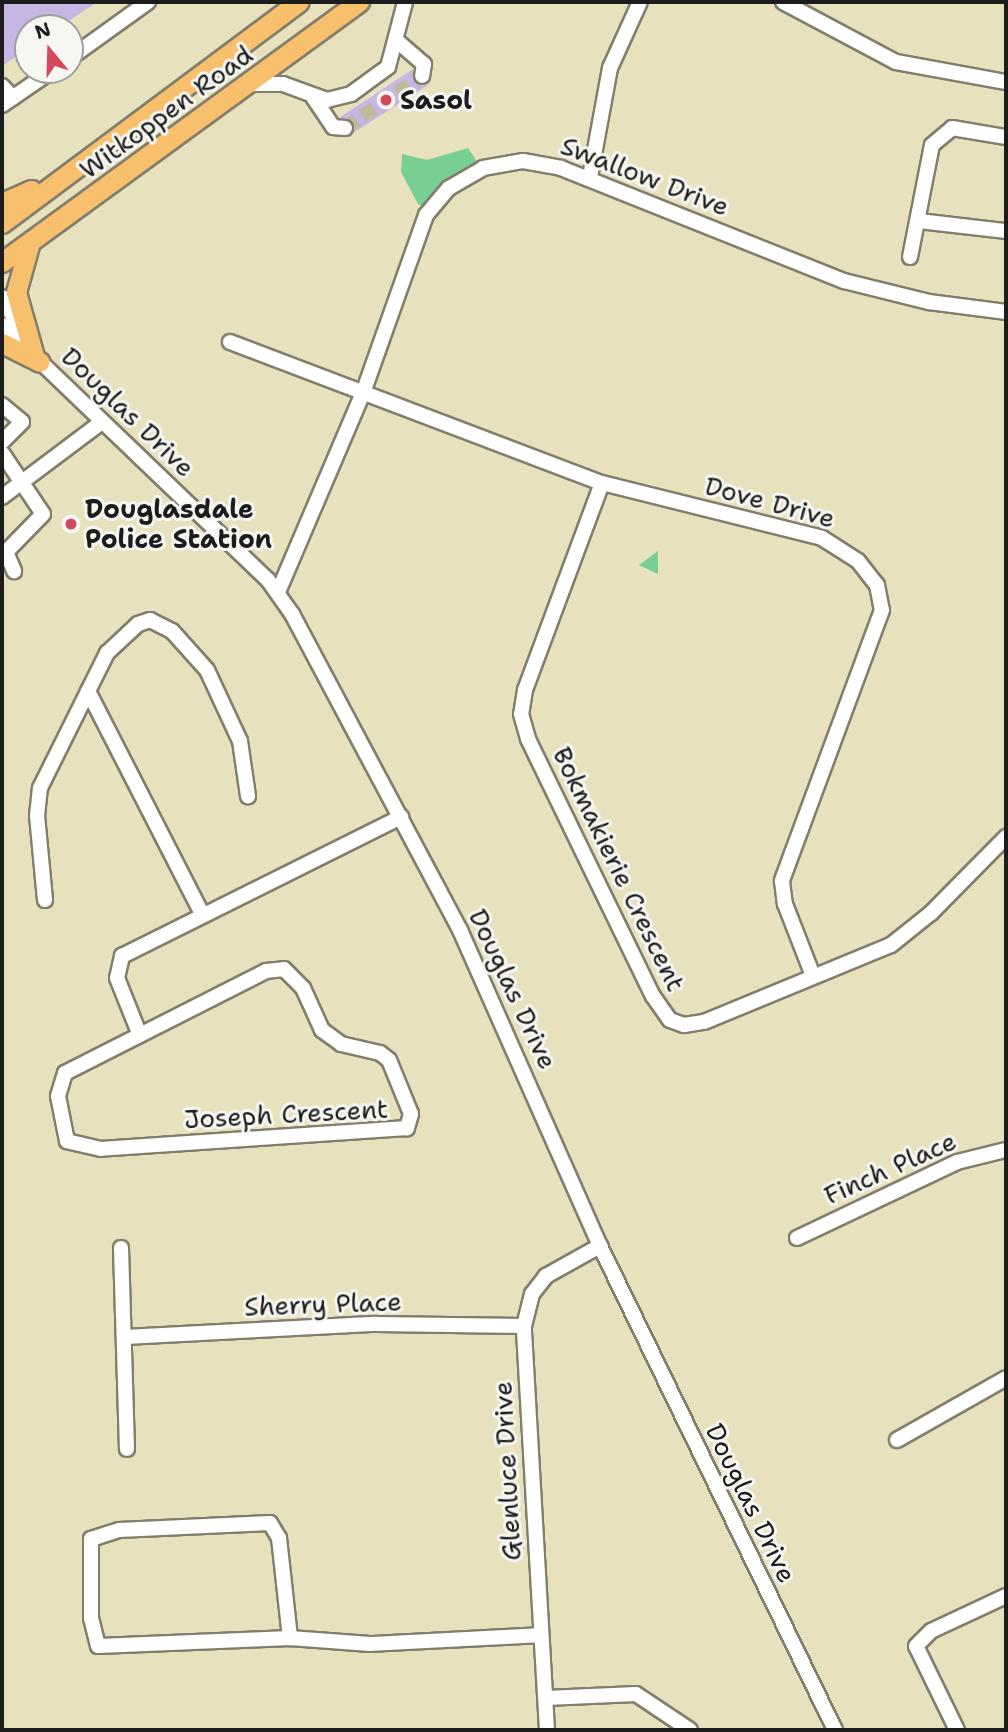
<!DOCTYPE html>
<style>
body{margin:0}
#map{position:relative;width:1008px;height:1732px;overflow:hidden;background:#e8e1bd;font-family:"Shantell Sans",sans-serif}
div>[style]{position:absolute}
.green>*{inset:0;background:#78cf94}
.building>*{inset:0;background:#c7b5e3}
.minor-tunnel>*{height:14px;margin-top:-7px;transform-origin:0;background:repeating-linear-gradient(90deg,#bfba9d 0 14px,transparent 0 21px)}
.roads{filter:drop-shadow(2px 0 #827e6c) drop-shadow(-2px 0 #827e6c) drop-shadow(0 2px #827e6c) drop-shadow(0 -2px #827e6c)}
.minor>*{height:14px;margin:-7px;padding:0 7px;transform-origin:7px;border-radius:7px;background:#fff}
.major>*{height:19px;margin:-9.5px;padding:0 9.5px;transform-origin:9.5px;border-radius:9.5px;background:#f8bf6c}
.dots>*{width:19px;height:19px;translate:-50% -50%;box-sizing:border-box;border:4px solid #f6f6f2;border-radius:50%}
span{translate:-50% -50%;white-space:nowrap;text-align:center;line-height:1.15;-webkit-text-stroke:6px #f6f6f2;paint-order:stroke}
.poi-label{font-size:26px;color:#1c1c1c;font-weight:700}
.left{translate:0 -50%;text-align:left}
.street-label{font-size:26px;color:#1c1c1c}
.frame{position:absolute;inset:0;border:4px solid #1c1c1c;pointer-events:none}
.north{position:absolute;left:14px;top:14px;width:70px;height:70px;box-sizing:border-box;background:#f6f6f2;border:2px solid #9f9f9c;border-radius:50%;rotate:341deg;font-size:19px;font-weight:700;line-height:28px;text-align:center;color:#1c1c1c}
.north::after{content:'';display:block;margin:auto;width:24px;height:32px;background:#d1495b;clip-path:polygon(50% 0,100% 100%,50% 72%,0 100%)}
</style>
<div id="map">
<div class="green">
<i style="clip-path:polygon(468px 148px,478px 163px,449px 181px,423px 207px,418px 204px,401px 172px,402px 154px,427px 160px)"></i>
<i style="clip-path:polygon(658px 551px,658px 574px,639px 565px)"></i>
</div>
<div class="building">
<i style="clip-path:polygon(2px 2px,97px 2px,58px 28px,28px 28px,28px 48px,2px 66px)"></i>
<i style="clip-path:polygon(413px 69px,415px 83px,428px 85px,353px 133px,351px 121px,339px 118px)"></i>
</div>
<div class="minor-tunnel">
<i style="left:345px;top:128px;width:93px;rotate:-34deg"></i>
</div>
<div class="roads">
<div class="minor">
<i style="left:783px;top:2px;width:128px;rotate:28deg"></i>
<i style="left:896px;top:62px;width:112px;rotate:10.3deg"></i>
<i style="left:396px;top:40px;width:37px;rotate:41deg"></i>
<i style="left:424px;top:64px;width:12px;rotate:99deg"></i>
<i style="left:70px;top:58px;width:96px;rotate:-35.7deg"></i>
<i style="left:251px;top:84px;width:32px"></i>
<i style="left:283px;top:84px;width:47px;rotate:20deg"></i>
<i style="left:327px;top:100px;width:25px;rotate:-14deg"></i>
<i style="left:351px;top:94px;width:46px;rotate:-36.1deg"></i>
<i style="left:388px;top:67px;width:67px;rotate:-75.3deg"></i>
<i style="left:2px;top:86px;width:16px;rotate:47deg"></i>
<i style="left:313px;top:97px;width:36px;rotate:56deg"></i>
<i style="left:333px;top:127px;width:12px;rotate:5deg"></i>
<i style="left:2px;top:105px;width:62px;rotate:-34.5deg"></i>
<i style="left:590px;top:177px;width:111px;rotate:-79.6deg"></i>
<i style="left:610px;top:68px;width:72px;rotate:-65.6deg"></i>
<i style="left:919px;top:221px;width:88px;rotate:6.6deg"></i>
<i style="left:910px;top:257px;width:114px;rotate:-78.9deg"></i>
<i style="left:932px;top:145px;width:26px;rotate:-40deg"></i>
<i style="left:952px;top:128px;width:55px;rotate:9.5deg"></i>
<i style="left:2px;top:297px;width:37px;rotate:61deg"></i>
<i style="left:2px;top:325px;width:368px;rotate:43.8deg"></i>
<i style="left:268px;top:580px;width:42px;rotate:54.8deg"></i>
<i style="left:292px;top:614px;width:358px;rotate:62deg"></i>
<i style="left:460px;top:930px;width:346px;rotate:66.1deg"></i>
<i style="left:600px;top:1246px;width:538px;rotate:64.1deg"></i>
<i style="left:230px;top:342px;width:398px;rotate:20.8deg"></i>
<i style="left:602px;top:483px;width:227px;rotate:14deg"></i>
<i style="left:822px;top:538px;width:43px;rotate:32.6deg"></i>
<i style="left:858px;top:561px;width:31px;rotate:52deg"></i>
<i style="left:877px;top:585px;width:25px;rotate:79deg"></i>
<i style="left:882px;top:610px;width:289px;rotate:110.3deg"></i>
<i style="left:782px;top:881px;width:23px;rotate:83deg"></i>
<i style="left:785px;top:904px;width:77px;rotate:68.7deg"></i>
<i style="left:2px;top:405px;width:26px;rotate:40deg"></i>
<i style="left:22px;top:422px;width:28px;rotate:135deg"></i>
<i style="left:2px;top:453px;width:73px;rotate:56.1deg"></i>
<i style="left:43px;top:514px;width:53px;rotate:134.2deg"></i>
<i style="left:6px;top:552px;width:21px;rotate:67deg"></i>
<i style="left:602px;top:483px;width:221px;rotate:110.4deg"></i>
<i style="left:525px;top:690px;width:24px;rotate:99deg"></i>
<i style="left:521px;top:714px;width:26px;rotate:74deg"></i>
<i style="left:528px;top:739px;width:286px;rotate:64.1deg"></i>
<i style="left:653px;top:996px;width:29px;rotate:55deg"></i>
<i style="left:670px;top:1020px;width:15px;rotate:20deg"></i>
<i style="left:684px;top:1025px;width:20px;rotate:-9deg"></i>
<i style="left:704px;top:1022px;width:202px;rotate:-22.4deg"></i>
<i style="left:891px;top:945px;width:51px;rotate:-38.7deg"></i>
<i style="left:931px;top:913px;width:107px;rotate:-45.4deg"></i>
<i style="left:2px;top:497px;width:125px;rotate:-36.9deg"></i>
<i style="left:278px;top:592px;width:216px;rotate:-66.9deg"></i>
<i style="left:363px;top:393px;width:189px;rotate:-70.5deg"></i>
<i style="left:426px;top:215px;width:35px;rotate:-50deg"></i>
<i style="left:449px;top:188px;width:39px;rotate:-30deg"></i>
<i style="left:483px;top:168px;width:41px;rotate:-9.9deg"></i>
<i style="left:523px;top:161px;width:39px;rotate:10deg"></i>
<i style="left:561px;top:168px;width:305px;rotate:21.8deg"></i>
<i style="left:844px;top:281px;width:88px;rotate:13.9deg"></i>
<i style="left:929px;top:302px;width:78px;rotate:7.4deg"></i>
<i style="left:88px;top:691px;width:250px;rotate:62.9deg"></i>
<i style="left:45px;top:900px;width:84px;rotate:-95.4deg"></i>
<i style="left:37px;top:816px;width:28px;rotate:-84deg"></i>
<i style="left:40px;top:788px;width:151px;rotate:-63.6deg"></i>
<i style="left:107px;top:653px;width:42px;rotate:-43.1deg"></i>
<i style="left:138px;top:624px;width:13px;rotate:-18deg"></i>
<i style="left:150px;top:620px;width:25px;rotate:27deg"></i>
<i style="left:172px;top:631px;width:52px;rotate:48.1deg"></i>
<i style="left:207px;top:670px;width:78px;rotate:65.1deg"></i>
<i style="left:240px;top:741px;width:56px;rotate:81.7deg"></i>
<i style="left:284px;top:969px;width:27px;rotate:45deg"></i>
<i style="left:303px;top:988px;width:46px;rotate:65.7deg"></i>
<i style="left:322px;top:1030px;width:24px;rotate:36deg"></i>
<i style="left:341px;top:1044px;width:40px;rotate:13deg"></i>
<i style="left:380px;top:1053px;width:11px;rotate:38deg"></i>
<i style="left:389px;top:1060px;width:58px;rotate:67.8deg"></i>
<i style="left:411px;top:1114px;width:15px;rotate:106deg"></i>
<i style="left:407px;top:1128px;width:307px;rotate:176.1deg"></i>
<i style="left:101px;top:1149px;width:35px;rotate:-167deg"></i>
<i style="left:67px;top:1141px;width:46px;rotate:-101.3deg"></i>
<i style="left:58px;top:1096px;width:24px;rotate:-73deg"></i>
<i style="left:65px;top:1073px;width:225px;rotate:-26.9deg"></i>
<i style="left:266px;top:971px;width:18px;rotate:-6deg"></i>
<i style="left:139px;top:1033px;width:59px;rotate:-111.8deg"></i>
<i style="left:117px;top:978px;width:23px;rotate:-77deg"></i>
<i style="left:122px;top:956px;width:312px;rotate:-26.5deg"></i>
<i style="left:797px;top:1238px;width:177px;rotate:-25.4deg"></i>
<i style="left:957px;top:1162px;width:50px;rotate:-13.8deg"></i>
<i style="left:121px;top:1248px;width:201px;rotate:88.3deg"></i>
<i style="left:125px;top:1337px;width:251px;rotate:-3deg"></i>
<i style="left:376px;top:1324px;width:148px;rotate:0.8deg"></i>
<i style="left:897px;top:1440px;width:125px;rotate:-29.6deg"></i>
<i style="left:290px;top:1638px;width:192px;rotate:177.6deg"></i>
<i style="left:98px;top:1646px;width:29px;rotate:-104deg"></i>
<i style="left:91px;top:1618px;width:79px;rotate:-90deg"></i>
<i style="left:91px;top:1539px;width:29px;rotate:-18deg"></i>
<i style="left:119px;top:1530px;width:151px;rotate:-2.7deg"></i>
<i style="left:270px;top:1523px;width:17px;rotate:59deg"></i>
<i style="left:279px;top:1538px;width:101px;rotate:83.7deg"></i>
<i style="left:290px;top:1638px;width:80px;rotate:4.3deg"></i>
<i style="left:370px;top:1644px;width:171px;rotate:-3deg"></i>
<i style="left:546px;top:1698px;width:90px;rotate:-2.5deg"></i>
<i style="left:636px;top:1694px;width:65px;rotate:33.7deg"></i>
<i style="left:547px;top:1730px;width:405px;rotate:-93.3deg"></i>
<i style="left:524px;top:1326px;width:33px;rotate:-76deg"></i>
<i style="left:532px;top:1294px;width:23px;rotate:-52deg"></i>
<i style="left:546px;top:1276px;width:62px;rotate:-29.1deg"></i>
<i style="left:957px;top:1730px;width:93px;rotate:-116deg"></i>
<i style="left:916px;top:1646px;width:21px;rotate:-45deg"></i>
<i style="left:931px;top:1631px;width:83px;rotate:-25deg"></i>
</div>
<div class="major">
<i style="left:2px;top:203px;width:32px;rotate:-24deg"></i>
<i style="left:2px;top:223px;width:370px;rotate:-36.7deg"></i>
<i style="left:30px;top:242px;width:52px;rotate:105.6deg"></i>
<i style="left:16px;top:292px;width:66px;rotate:74.3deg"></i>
<i style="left:2px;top:262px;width:442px;rotate:-36.1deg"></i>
<i style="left:2px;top:343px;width:42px;rotate:26.6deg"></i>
</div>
</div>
<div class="dots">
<i style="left:386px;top:100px;background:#d1495b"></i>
<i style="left:71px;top:524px;background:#d1495b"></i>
</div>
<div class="poi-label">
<span class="left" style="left:400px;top:100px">Sasol</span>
<span class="left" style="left:85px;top:524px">Douglasdale<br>Police Station</span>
</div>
<div class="street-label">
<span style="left:166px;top:112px;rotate:-36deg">Witkoppen Road</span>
<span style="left:645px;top:176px;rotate:21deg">Swallow Drive</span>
<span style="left:128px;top:412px;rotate:44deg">Douglas Drive</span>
<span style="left:770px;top:502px;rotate:15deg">Dove Drive</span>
<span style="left:619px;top:869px;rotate:64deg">Bokmakierie Crescent</span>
<span style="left:513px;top:989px;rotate:65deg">Douglas Drive</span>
<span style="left:286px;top:1114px;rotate:-3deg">Joseph Crescent</span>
<span style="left:890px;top:1168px;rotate:-24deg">Finch Place</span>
<span style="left:323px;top:1304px;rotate:-2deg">Sherry Place</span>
<span style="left:507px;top:1471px;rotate:-93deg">Glenluce Drive</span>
<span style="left:751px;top:1503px;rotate:64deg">Douglas Drive</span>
</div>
<div class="frame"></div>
<div class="north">N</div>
</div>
